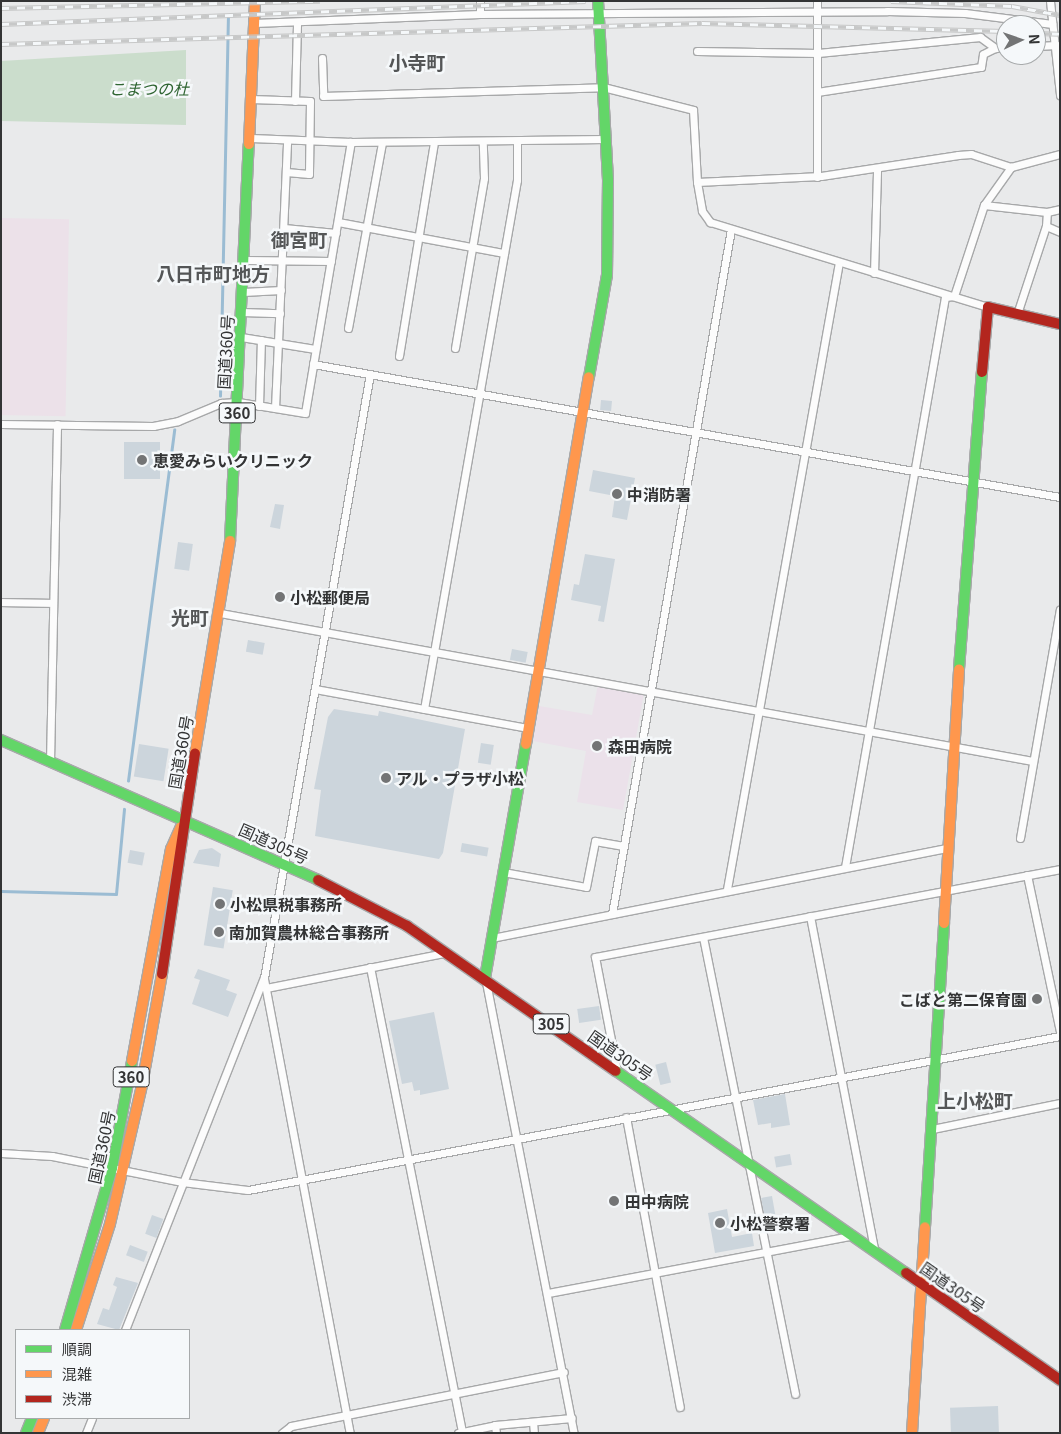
<!DOCTYPE html>
<meta charset="utf-8">
<style>
body{margin:0}
#map{position:relative;width:1061px;height:1434px;overflow:hidden;background:#e9eaeb;font-family:Georgia,"Noto Sans JP",serif}
div>[style]{position:absolute}
.commercial>*{inset:0;background:#ece1e9;transform-origin:0 0}
.medical>*{inset:0;background:#ebe1ea}
.green>*{inset:0;background:#cbddcc}
.stream>*{height:2.5px;margin:-1.25px;padding:0 1.25px;transform-origin:1.25px;border-radius:1.25px;background:#9bbcd3}
.building>*{inset:0;background:#ccd5dc;transform-origin:0 0}
.roads{filter:drop-shadow(1px 0 #a7a8a9) drop-shadow(-1px 0 #a7a8a9) drop-shadow(0 1px #a7a8a9) drop-shadow(0 -1px #a7a8a9)}
.street>*{height:7px;margin:-3.5px;padding:0 3.5px;transform-origin:3.5px;border-radius:3.5px;background:#fcfcfc}
.fast>*{height:10px;margin:-5px;padding:0 5px;transform-origin:5px;border-radius:5px;background:#63d668}
.slow>*{height:10px;margin:-5px;padding:0 5px;transform-origin:5px;border-radius:5px;background:#ff974d}
.jam>*{height:10px;margin:-5px;padding:0 5px;transform-origin:5px;border-radius:5px;background:#b3261e}
.rail>*{height:4.5px;margin-top:-2.25px;transform-origin:0;background:repeating-linear-gradient(90deg,#f5f8fa 0 8px,#c7c8c8 0 16px);box-sizing:border-box;border-block:1px solid #c7c8c8}
.dots>*{width:14px;height:14px;translate:-50% -50%;box-sizing:border-box;border:2px solid #f5f8fa;border-radius:50%}
span{translate:-50% -50%;white-space:nowrap;text-align:center;line-height:1.15;-webkit-text-stroke:5px #f5f8fa;paint-order:stroke}
.shield-label span{padding:1px 4px;background:#f5f8fa;border:1px solid;border-radius:4px;-webkit-text-stroke-width:0}
.shield-label{font-size:15px;color:#333435;font-weight:700}
.park-label{font-size:16px;color:#2f6532;font-style:italic}
.street-label{font-size:16px;color:#333435}
.poi-label{font-size:16px;color:#333435;font-weight:700}
.left{translate:0 -50%;text-align:left}
.right{translate:-100% -50%;text-align:right}
.quarter-label{font-size:19px;color:#545657;font-weight:700}
.frame{position:absolute;inset:0;border:2px solid #333435;pointer-events:none}
.legend{position:absolute;left:15px;top:1329px;width:175px;height:90px;box-sizing:border-box;background:#f5f8fa;border:1px solid #a7aaab;margin:0;padding:6px 9px;list-style:none;font-size:15px;color:#333435}
.legend li{display:flex;align-items:center;gap:10px;height:25px}
.legend b{width:25px;border:1px solid #a7aaab}
.north{position:absolute;left:996px;top:15px;width:50px;height:50px;box-sizing:border-box;background:#f5f8fa;border:1px solid #a7aaab;border-radius:50%;rotate:87deg;font-size:14px;font-weight:700;line-height:20px;text-align:center;color:#333435}
.north::after{content:'';display:block;margin:auto;width:18px;height:22px;background:#737475;clip-path:polygon(50% 0,100% 100%,50% 72%,0 100%)}
</style>
<div id="map">
<div class="commercial">
<i style="left:1px;top:218px;width:68px;height:197px;rotate:1deg"></i>
</div>
<div class="medical">
<i style="clip-path:polygon(598px 684px,644px 693px,623px 810px,577px 802px,586px 751px,533px 741px,539px 706px,592px 715px)"></i>
</div>
<div class="green">
<i style="clip-path:polygon(186px 50px,186px 125px,1px 121px,1px 61px)"></i>
</div>
<div class="stream">
<i style="left:220px;top:396px;width:378px;rotate:-88.8deg"></i>
<i style="left:128px;top:781px;width:354px;rotate:-82.5deg"></i>
<i style="left:1px;top:891px;width:115px;rotate:1.5deg"></i>
<i style="left:116px;top:894px;width:85px;rotate:-84.6deg"></i>
</div>
<div class="building">
<i style="left:601px;top:400px;width:11px;height:10px;rotate:5deg"></i>
<i style="left:124px;top:442px;width:36px;height:37px"></i>
<i style="clip-path:polygon(593px 470px,635px 478px,627px 520px,612px 517px,615px 496px,589px 491px)"></i>
<i style="clip-path:polygon(275px 504px,284px 505px,280px 529px,270px 527px)"></i>
<i style="left:178px;top:542px;width:15px;height:27px;rotate:8deg"></i>
<i style="clip-path:polygon(585px 554px,615px 559px,604px 622px,598px 621px,601px 606px,571px 600px,574px 584px,579px 585px)"></i>
<i style="left:248px;top:640px;width:17px;height:12px;rotate:10deg"></i>
<i style="left:512px;top:649px;width:16px;height:11px;rotate:11deg"></i>
<i style="clip-path:polygon(334px 709px,378px 716px,379px 711px,465px 729px,443px 853px,439px 859px,315px 836px,321px 790px,314px 789px,328px 717px)"></i>
<i style="left:481px;top:743px;width:13px;height:20px;rotate:9deg"></i>
<i style="left:139px;top:744px;width:30px;height:33px;rotate:9deg"></i>
<i style="left:462px;top:843px;width:27px;height:9px;rotate:10deg"></i>
<i style="clip-path:polygon(212px 848px,221px 854px,219px 867px,193px 863px,199px 850px)"></i>
<i style="left:130px;top:850px;width:15px;height:13px;rotate:11deg"></i>
<i style="left:213px;top:887px;width:20px;height:59px;rotate:9deg"></i>
<i style="clip-path:polygon(198px 969px,230px 980px,226px 990px,237px 994px,228px 1017px,192px 1004px,200px 980px,194px 978px)"></i>
<i style="left:599px;top:1006px;width:14px;height:22px;rotate:82deg"></i>
<i style="clip-path:polygon(434px 1012px,449px 1089px,420px 1095px,420px 1090px,414px 1091px,412px 1082px,402px 1084px,389px 1021px)"></i>
<i style="left:666px;top:1062px;width:21px;height:11px;rotate:76deg"></i>
<i style="clip-path:polygon(785px 1094px,790px 1125px,771px 1128px,771px 1123px,758px 1125px,753px 1100px)"></i>
<i style="left:790px;top:1154px;width:11px;height:16px;rotate:80deg"></i>
<i style="left:772px;top:1196px;width:36px;height:11px;rotate:80deg"></i>
<i style="clip-path:polygon(727px 1209px,732px 1237px,752px 1233px,754px 1246px,715px 1253px,708px 1213px)"></i>
<i style="left:152px;top:1215px;width:12px;height:20px;rotate:20deg"></i>
<i style="left:130px;top:1245px;width:19px;height:11px;rotate:21deg"></i>
<i style="clip-path:polygon(116px 1277px,138px 1283px,119px 1330px,97px 1324px,103px 1308px,109px 1310px,117px 1287px,113px 1285px)"></i>
<i style="left:998px;top:1406px;width:27px;height:48px;rotate:88deg"></i>
</div>
<div class="roads">
<div class="street">
<i style="left:817px;top:1px;width:176px;rotate:90deg"></i>
<i style="left:1050px;top:1px;width:95px;rotate:83.9deg"></i>
<i style="left:480px;top:14px;width:13px;rotate:-90deg"></i>
<i style="left:254px;top:23px;width:226px;rotate:-2.3deg"></i>
<i style="left:480px;top:14px;width:407px;rotate:-0.4deg"></i>
<i style="left:887px;top:11px;width:78px;rotate:1.5deg"></i>
<i style="left:965px;top:13px;width:88px;rotate:7.2deg"></i>
<i style="left:1036px;top:46px;width:21px;rotate:-3deg"></i>
<i style="left:697px;top:51px;width:121px;rotate:0.9deg"></i>
<i style="left:818px;top:53px;width:163px;rotate:-5.6deg"></i>
<i style="left:980px;top:37px;width:19px;rotate:36deg"></i>
<i style="left:995px;top:48px;width:11px;rotate:-5deg"></i>
<i style="left:322px;top:58px;width:38px;rotate:88deg"></i>
<i style="left:323px;top:96px;width:280px;rotate:-1.8deg"></i>
<i style="left:603px;top:87px;width:93px;rotate:14.3deg"></i>
<i style="left:693px;top:110px;width:72px;rotate:86.8deg"></i>
<i style="left:697px;top:182px;width:29px;rotate:80deg"></i>
<i style="left:702px;top:211px;width:14px;rotate:54deg"></i>
<i style="left:710px;top:222px;width:291px;rotate:17deg"></i>
<i style="left:817px;top:92px;width:166px;rotate:-8.7deg"></i>
<i style="left:981px;top:67px;width:13px;rotate:-81deg"></i>
<i style="left:983px;top:54px;width:13px;rotate:-27deg"></i>
<i style="left:251px;top:99px;width:59px;rotate:1.9deg"></i>
<i style="left:310px;top:101px;width:73px;rotate:90.8deg"></i>
<i style="left:309px;top:174px;width:23px;rotate:-175deg"></i>
<i style="left:295px;top:101px;width:79px;rotate:-88.5deg"></i>
<i style="left:251px;top:138px;width:100px;rotate:2.3deg"></i>
<i style="left:351px;top:142px;width:254px;rotate:-0.7deg"></i>
<i style="left:697px;top:182px;width:124px;rotate:-2.8deg"></i>
<i style="left:821px;top:176px;width:139px;rotate:-8.7deg"></i>
<i style="left:958px;top:155px;width:13px;rotate:-4deg"></i>
<i style="left:971px;top:154px;width:42px;rotate:18deg"></i>
<i style="left:1011px;top:167px;width:51px;rotate:-14.9deg"></i>
<i style="left:984px;top:205px;width:63px;rotate:6.3deg"></i>
<i style="left:1047px;top:212px;width:13px;rotate:-13deg"></i>
<i style="left:338px;top:222px;width:169px;rotate:10.6deg"></i>
<i style="left:1046px;top:226px;width:15px;rotate:23deg"></i>
<i style="left:284px;top:228px;width:52px;rotate:5.5deg"></i>
<i style="left:245px;top:260px;width:86px;rotate:0.7deg"></i>
<i style="left:874px;top:273px;width:104px;rotate:-88.3deg"></i>
<i style="left:243px;top:292px;width:38px;rotate:-3deg"></i>
<i style="left:242px;top:312px;width:38px;rotate:2deg"></i>
<i style="left:1017px;top:314px;width:93px;rotate:-71.8deg"></i>
<i style="left:1046px;top:226px;width:14px;rotate:-86deg"></i>
<i style="left:348px;top:328px;width:189px;rotate:-79.6deg"></i>
<i style="left:241px;top:337px;width:75px;rotate:9.2deg"></i>
<i style="left:455px;top:348px;width:172px;rotate:-80.3deg"></i>
<i style="left:484px;top:178px;width:37px;rotate:-92deg"></i>
<i style="left:399px;top:356px;width:217px;rotate:-80.7deg"></i>
<i style="left:313px;top:364px;width:759px;rotate:10.1deg"></i>
<i style="left:259px;top:406px;width:66px;rotate:-88.3deg"></i>
<i style="left:275px;top:408px;width:268px;rotate:-87.4deg"></i>
<i style="left:1px;top:424px;width:152px;rotate:0.8deg"></i>
<i style="left:153px;top:426px;width:25px;rotate:-11deg"></i>
<i style="left:178px;top:421px;width:47px;rotate:-22.7deg"></i>
<i style="left:221px;top:403px;width:17px;rotate:-3deg"></i>
<i style="left:238px;top:402px;width:68px;rotate:9.3deg"></i>
<i style="left:305px;top:413px;width:275px;rotate:-80.4deg"></i>
<i style="left:1px;top:602px;width:52px;rotate:1.1deg"></i>
<i style="left:220px;top:613px;width:826px;rotate:10.32deg"></i>
<i style="left:315px;top:689px;width:217px;rotate:10.4deg"></i>
<i style="left:424px;top:709px;width:537px;rotate:-80.03deg"></i>
<i style="left:517px;top:180px;width:39px;rotate:-90deg"></i>
<i style="left:50px;top:761px;width:337px;rotate:-88.8deg"></i>
<i style="left:1020px;top:838px;width:232px;rotate:-80.1deg"></i>
<i style="left:845px;top:867px;width:579px;rotate:-80.05deg"></i>
<i style="left:945px;top:297px;width:9px;rotate:-6deg"></i>
<i style="left:954px;top:296px;width:96px;rotate:-71.8deg"></i>
<i style="left:984px;top:205px;width:47px;rotate:-54.6deg"></i>
<i style="left:503px;top:872px;width:84px;rotate:10.2deg"></i>
<i style="left:586px;top:887px;width:47px;rotate:-78.9deg"></i>
<i style="left:595px;top:841px;width:29px;rotate:10deg"></i>
<i style="left:1027px;top:875px;width:159px;rotate:78.1deg"></i>
<i style="left:727px;top:889px;width:637px;rotate:-79.87deg"></i>
<i style="left:612px;top:914px;width:695px;rotate:-80.14deg"></i>
<i style="left:810px;top:916px;width:339px;rotate:79.1deg"></i>
<i style="left:703px;top:937px;width:466px;rotate:78.6deg"></i>
<i style="left:492px;top:938px;width:465px;rotate:-11.2deg"></i>
<i style="left:370px;top:967px;width:474px;rotate:78.8deg"></i>
<i style="left:264px;top:979px;width:462px;rotate:79.3deg"></i>
<i style="left:486px;top:982px;width:460px;rotate:79deg"></i>
<i style="left:266px;top:988px;width:181px;rotate:-11.1deg"></i>
<i style="left:617px;top:1071px;width:116px;rotate:-100.9deg"></i>
<i style="left:595px;top:957px;width:473px;rotate:-10.7deg"></i>
<i style="left:626px;top:1117px;width:295px;rotate:79.5deg"></i>
<i style="left:932px;top:1129px;width:131px;rotate:-11.5deg"></i>
<i style="left:1px;top:1153px;width:51px;rotate:3.4deg"></i>
<i style="left:52px;top:1156px;width:133px;rotate:11.3deg"></i>
<i style="left:182px;top:1182px;width:66px;rotate:6.9deg"></i>
<i style="left:248px;top:1190px;width:826px;rotate:-10.74deg"></i>
<i style="left:548px;top:1293px;width:308px;rotate:-10.7deg"></i>
<i style="left:125px;top:1330px;width:378px;rotate:-68.5deg"></i>
<i style="left:264px;top:978px;width:613px;rotate:-80.05deg"></i>
<i style="left:533px;top:1422px;width:11px;rotate:85deg"></i>
<i style="left:495px;top:1425px;width:8px;rotate:83deg"></i>
<i style="left:86px;top:1433px;width:16px;rotate:-68deg"></i>
<i style="left:282px;top:1433px;width:11px;rotate:-38deg"></i>
<i style="left:291px;top:1426px;width:278px;rotate:-11.2deg"></i>
<i style="left:458px;top:1433px;width:38px;rotate:-12deg"></i>
<i style="left:495px;top:1425px;width:77px;rotate:-5.2deg"></i>
</div>
<div class="fast">
<i style="left:589px;top:377px;width:104px;rotate:-80deg"></i>
<i style="left:607px;top:275px;width:95px;rotate:-89.4deg"></i>
<i style="left:608px;top:180px;width:179px;rotate:-93.2deg"></i>
<i style="left:230px;top:541px;width:397px;rotate:-87.3deg"></i>
<i style="left:959px;top:669px;width:298px;rotate:-85.6deg"></i>
<i style="left:1px;top:740px;width:347px;rotate:23.8deg"></i>
<i style="left:485px;top:978px;width:238px;rotate:-80.1deg"></i>
<i style="left:616px;top:1071px;width:353px;rotate:34.9deg"></i>
<i style="left:925px;top:1227px;width:305px;rotate:-86.4deg"></i>
<i style="left:65px;top:1330px;width:169px;rotate:-73.8deg"></i>
<i style="left:112px;top:1168px;width:109px;rotate:-79.4deg"></i>
<i style="left:26px;top:1433px;width:16px;rotate:-68deg"></i>
</div>
<div class="slow">
<i style="left:249px;top:144px;width:143px;rotate:-87.6deg"></i>
<i style="left:526px;top:744px;width:372px;rotate:-80.3deg"></i>
<i style="left:195px;top:753px;width:215px;rotate:-80.6deg"></i>
<i style="left:944px;top:923px;width:254px;rotate:-86.6deg"></i>
<i style="left:132px;top:1061px;width:216px;rotate:-79.6deg"></i>
<i style="left:171px;top:849px;width:24px;rotate:-66deg"></i>
<i style="left:76px;top:1330px;width:111px;rotate:-72.2deg"></i>
<i style="left:110px;top:1224px;width:143px;rotate:-77deg"></i>
<i style="left:142px;top:1085px;width:113px;rotate:-79.8deg"></i>
<i style="left:38px;top:1433px;width:16px;rotate:-68deg"></i>
<i style="left:912px;top:1433px;width:206px;rotate:-86.4deg"></i>
</div>
<div class="jam">
<i style="left:982px;top:372px;width:65px;rotate:-84.7deg"></i>
<i style="left:988px;top:307px;width:74px;rotate:13.3deg"></i>
<i style="left:318px;top:880px;width:100px;rotate:27.3deg"></i>
<i style="left:407px;top:926px;width:254px;rotate:34.8deg"></i>
<i style="left:162px;top:974px;width:223px;rotate:-81.5deg"></i>
<i style="left:906px;top:1273px;width:188px;rotate:34.8deg"></i>
</div>
</div>
<div class="rail">
<i style="left:891px;top:1px;width:121px;rotate:2.4deg"></i>
<i style="left:1012px;top:6px;width:49px;rotate:10.6deg"></i>
<i style="left:1px;top:8px;width:319px;rotate:-1.3deg"></i>
<i style="left:1px;top:24px;width:585px;rotate:-2.25deg"></i>
<i style="left:1036px;top:33px;width:24px;rotate:2deg"></i>
<i style="left:1px;top:44px;width:701px;rotate:-1.72deg"></i>
<i style="left:702px;top:23px;width:304px;rotate:1.5deg"></i>
</div>
<div class="dots">
<i style="left:142px;top:460px;background:#737475"></i>
<i style="left:617px;top:494px;background:#737475"></i>
<i style="left:280px;top:597px;background:#737475"></i>
<i style="left:597px;top:746px;background:#737475"></i>
<i style="left:386px;top:778px;background:#737475"></i>
<i style="left:220px;top:904px;background:#737475"></i>
<i style="left:219px;top:932px;background:#737475"></i>
<i style="left:1037px;top:999px;background:#737475"></i>
<i style="left:614px;top:1201px;background:#737475"></i>
<i style="left:720px;top:1223px;background:#737475"></i>
</div>
<div class="shield-label">
<span style="left:237px;top:413px">360</span>
<span style="left:551px;top:1024px">305</span>
<span style="left:131px;top:1077px">360</span>
</div>
<div class="park-label">
<span style="left:149px;top:88px">こまつの杜</span>
</div>
<div class="street-label">
<span style="left:225px;top:352px;rotate:-87deg">国道360号</span>
<span style="left:180px;top:752px;rotate:-80deg">国道360号</span>
<span style="left:274px;top:843px;rotate:24deg">国道305号</span>
<span style="left:621px;top:1055px;rotate:35deg">国道305号</span>
<span style="left:101px;top:1147px;rotate:-78deg">国道360号</span>
<span style="left:953px;top:1287px;rotate:35deg">国道305号</span>
</div>
<div class="poi-label">
<span class="left" style="left:153px;top:460px">恵愛みらいクリニック</span>
<span class="left" style="left:627px;top:494px">中消防署</span>
<span class="left" style="left:290px;top:597px">小松郵便局</span>
<span class="left" style="left:608px;top:746px">森田病院</span>
<span class="left" style="left:396px;top:778px">アル・プラザ小松</span>
<span class="left" style="left:230px;top:904px">小松県税事務所</span>
<span class="left" style="left:229px;top:932px">南加賀農林総合事務所</span>
<span class="right" style="left:1027px;top:999px">こばと第二保育園</span>
<span class="left" style="left:625px;top:1201px">田中病院</span>
<span class="left" style="left:730px;top:1223px">小松警察署</span>
</div>
<div class="quarter-label">
<span style="left:417px;top:62px">小寺町</span>
<span style="left:299px;top:239px">御宮町</span>
<span style="left:213px;top:273px">八日市町地方</span>
<span style="left:190px;top:617px">光町</span>
<span style="left:975px;top:1100px">上小松町</span>
</div>
<div class="frame"></div>
<ul class="legend">
<li><b style="height:6px;background:#63d668"></b>順調</li>
<li><b style="height:6px;background:#ff974d"></b>混雑</li>
<li><b style="height:6px;background:#b3261e"></b>渋滞</li>
</ul>
<div class="north">N</div>
</div>
